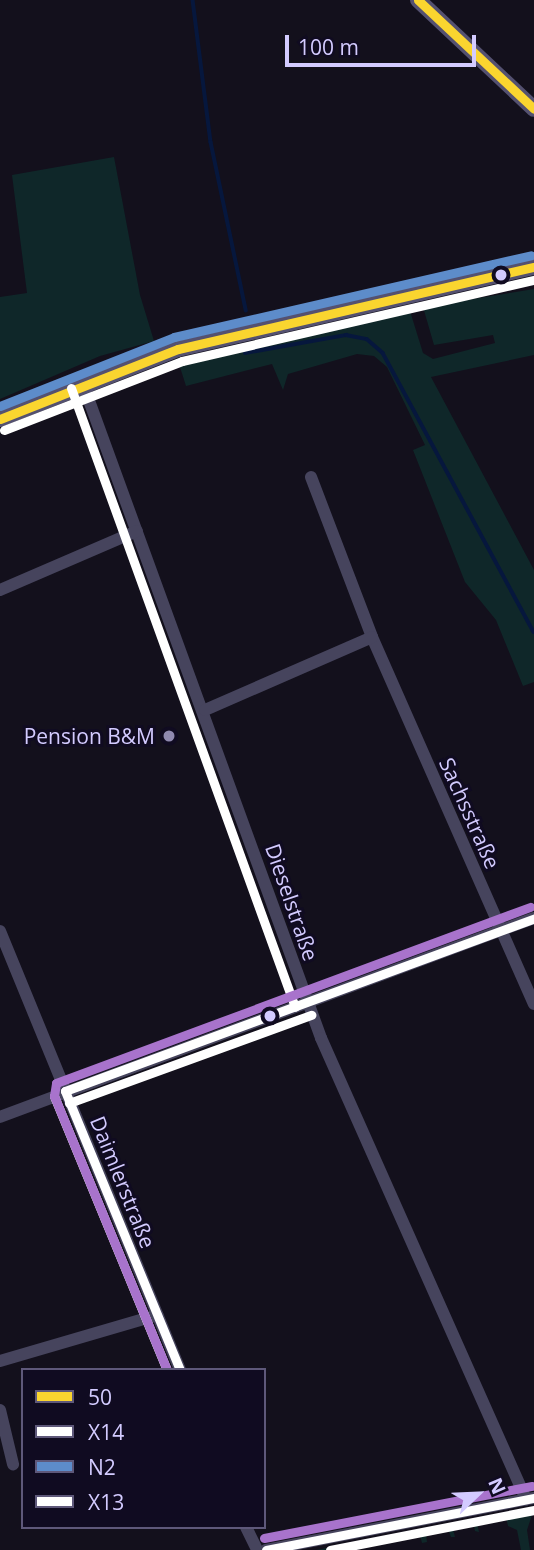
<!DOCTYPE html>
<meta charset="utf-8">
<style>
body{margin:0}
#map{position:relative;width:534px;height:1550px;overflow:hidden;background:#13101c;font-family:"Open Sans",sans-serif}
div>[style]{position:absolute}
.green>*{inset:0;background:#0f2729}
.stream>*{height:3.5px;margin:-1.75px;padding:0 1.75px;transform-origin:1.75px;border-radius:1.75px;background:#06173d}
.street>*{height:12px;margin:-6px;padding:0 6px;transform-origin:6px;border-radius:6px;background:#46445d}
.secondary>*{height:16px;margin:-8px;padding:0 8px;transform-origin:8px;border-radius:8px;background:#545170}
.bus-1>*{height:9px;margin:-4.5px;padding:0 4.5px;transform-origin:4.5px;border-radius:4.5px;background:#fad52f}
.bus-2>*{height:9px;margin:-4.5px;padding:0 4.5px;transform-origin:4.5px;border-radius:4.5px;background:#fff}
.bus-3>*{height:9px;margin:-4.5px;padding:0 4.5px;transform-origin:4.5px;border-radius:4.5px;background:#5d8cca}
.bus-4>*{height:9px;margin:-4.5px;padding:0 4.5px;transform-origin:4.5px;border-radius:4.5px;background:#fff}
.bus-5>*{height:9px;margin:-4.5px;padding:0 4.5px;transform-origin:4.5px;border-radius:4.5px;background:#a873cc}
.dots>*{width:19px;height:19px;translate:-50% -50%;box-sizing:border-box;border:4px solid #100b21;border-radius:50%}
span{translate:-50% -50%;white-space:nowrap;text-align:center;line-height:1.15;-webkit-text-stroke:6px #100b21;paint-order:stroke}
.poi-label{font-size:21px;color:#d3cbff}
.right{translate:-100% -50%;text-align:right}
.street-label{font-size:21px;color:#d3cbff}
.legend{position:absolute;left:21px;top:1368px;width:245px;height:161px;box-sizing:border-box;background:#100b21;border:2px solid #5e587a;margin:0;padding:9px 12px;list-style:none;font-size:21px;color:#d3cbff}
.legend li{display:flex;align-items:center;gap:14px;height:35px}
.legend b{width:35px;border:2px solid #5e587a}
.north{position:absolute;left:443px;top:1459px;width:70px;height:70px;-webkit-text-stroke:5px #100b21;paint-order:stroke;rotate:67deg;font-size:19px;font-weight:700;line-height:28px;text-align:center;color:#d3cbff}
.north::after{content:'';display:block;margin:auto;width:24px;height:32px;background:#d3cbff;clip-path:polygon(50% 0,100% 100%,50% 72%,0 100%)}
.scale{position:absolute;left:285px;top:35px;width:191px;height:32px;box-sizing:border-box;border:4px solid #d3cbff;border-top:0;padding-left:9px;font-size:21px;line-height:24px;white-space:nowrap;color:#d3cbff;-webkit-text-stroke:5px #100b21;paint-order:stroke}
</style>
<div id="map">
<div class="green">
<i style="clip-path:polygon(114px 157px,140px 295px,154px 341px,100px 356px,0 399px,0 297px,27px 293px,12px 175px)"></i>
<i style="clip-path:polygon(534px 255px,247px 322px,166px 347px,165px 344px,246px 319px)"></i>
<i style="clip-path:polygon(534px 289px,534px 355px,431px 377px,534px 570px,534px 682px,523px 686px,496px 620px,465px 582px,413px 450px,425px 445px,387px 367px,374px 356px,357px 354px,288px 374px,283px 390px,272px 364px,186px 386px,179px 364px,410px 311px,423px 353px,433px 359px,495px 343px,493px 335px,434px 345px,423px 307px)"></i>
<i style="clip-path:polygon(534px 1509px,527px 1530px,530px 1550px,521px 1550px,517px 1530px,508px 1526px,506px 1517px,477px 1523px,479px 1532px,475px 1531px,473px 1521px)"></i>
<i style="clip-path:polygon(452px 1525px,455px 1537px,451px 1537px,448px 1529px,426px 1534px,427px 1542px,422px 1543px,420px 1535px,341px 1550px,316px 1550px)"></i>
</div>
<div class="stream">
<i style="left:193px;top:0;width:143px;rotate:82.8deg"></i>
<i style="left:211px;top:142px;width:172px;rotate:78.2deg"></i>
<i style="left:245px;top:353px;width:103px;rotate:-10.1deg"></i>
<i style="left:346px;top:335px;width:21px;rotate:11deg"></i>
<i style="left:367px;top:339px;width:21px;rotate:41deg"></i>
<i style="left:383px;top:353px;width:317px;rotate:61.6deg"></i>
</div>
<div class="street">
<i style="left:83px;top:384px;width:696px;rotate:70deg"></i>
<i style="left:321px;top:1038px;width:505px;rotate:66.03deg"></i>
<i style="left:311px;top:477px;width:171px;rotate:69.1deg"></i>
<i style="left:372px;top:637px;width:401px;rotate:66.2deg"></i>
<i style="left:0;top:590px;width:149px;rotate:-23.3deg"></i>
<i style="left:205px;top:710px;width:182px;rotate:-23.6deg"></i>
<i style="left:0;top:931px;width:474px;rotate:67.7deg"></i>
<i style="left:0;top:1117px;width:570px;rotate:-20.44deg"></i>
<i style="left:0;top:1361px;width:164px;rotate:-16.3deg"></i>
<i style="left:0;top:1410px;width:56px;rotate:76.5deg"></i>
<i style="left:246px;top:1527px;width:25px;rotate:64deg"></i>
<i style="left:266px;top:1550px;width:273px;rotate:-11deg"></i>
</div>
<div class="secondary">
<i style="left:418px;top:0;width:159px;rotate:43.2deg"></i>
<i style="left:0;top:419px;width:191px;rotate:-21.5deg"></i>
<i style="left:178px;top:349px;width:365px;rotate:-13deg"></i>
</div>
<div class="bus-1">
<i style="left:418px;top:0;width:159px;rotate:43.2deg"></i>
<i style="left:0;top:419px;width:191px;rotate:-21.5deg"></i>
<i style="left:178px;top:349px;width:365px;rotate:-13deg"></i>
</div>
<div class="bus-2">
<i style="left:71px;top:388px;width:658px;rotate:70.11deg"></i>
<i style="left:4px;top:430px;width:191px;rotate:-21.2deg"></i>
<i style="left:182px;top:361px;width:361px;rotate:-13deg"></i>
<i style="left:54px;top:1096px;width:296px;rotate:67.6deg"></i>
<i style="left:69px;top:1103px;width:258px;rotate:-20deg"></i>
<i style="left:330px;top:1550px;width:208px;rotate:-11.1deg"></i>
</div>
<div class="bus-3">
<i style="left:0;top:406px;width:187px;rotate:-21.6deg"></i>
<i style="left:174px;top:337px;width:366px;rotate:-12.9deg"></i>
</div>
<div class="bus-4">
<i style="left:65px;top:1091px;width:500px;rotate:-20.2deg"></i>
<i style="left:65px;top:1091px;width:302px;rotate:67.6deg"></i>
<i style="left:266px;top:1550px;width:273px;rotate:-11deg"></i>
</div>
<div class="bus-5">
<i style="left:167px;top:1370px;width:296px;rotate:-112.4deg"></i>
<i style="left:54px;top:1096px;width:13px;rotate:-81deg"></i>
<i style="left:56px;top:1083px;width:506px;rotate:-20.37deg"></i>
<i style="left:264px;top:1538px;width:273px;rotate:-11deg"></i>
</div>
<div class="dots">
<i style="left:501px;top:275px;background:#d3cbff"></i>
<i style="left:169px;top:736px;background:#908ab0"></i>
<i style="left:270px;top:1016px;background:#d3cbff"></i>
</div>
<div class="poi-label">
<span class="right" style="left:155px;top:736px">Pension B&amp;M</span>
</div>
<div class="street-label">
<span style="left:470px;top:813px;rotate:66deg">Sachsstraße</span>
<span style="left:292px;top:902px;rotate:71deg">Dieselstraße</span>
<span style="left:123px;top:1182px;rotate:68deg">Daimlerstraße</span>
</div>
<ul class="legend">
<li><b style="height:9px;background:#fad52f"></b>50</li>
<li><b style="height:9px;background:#fff"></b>X14</li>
<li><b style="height:9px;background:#5d8cca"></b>N2</li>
<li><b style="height:9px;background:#fff"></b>X13</li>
</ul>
<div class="north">N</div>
<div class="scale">100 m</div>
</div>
